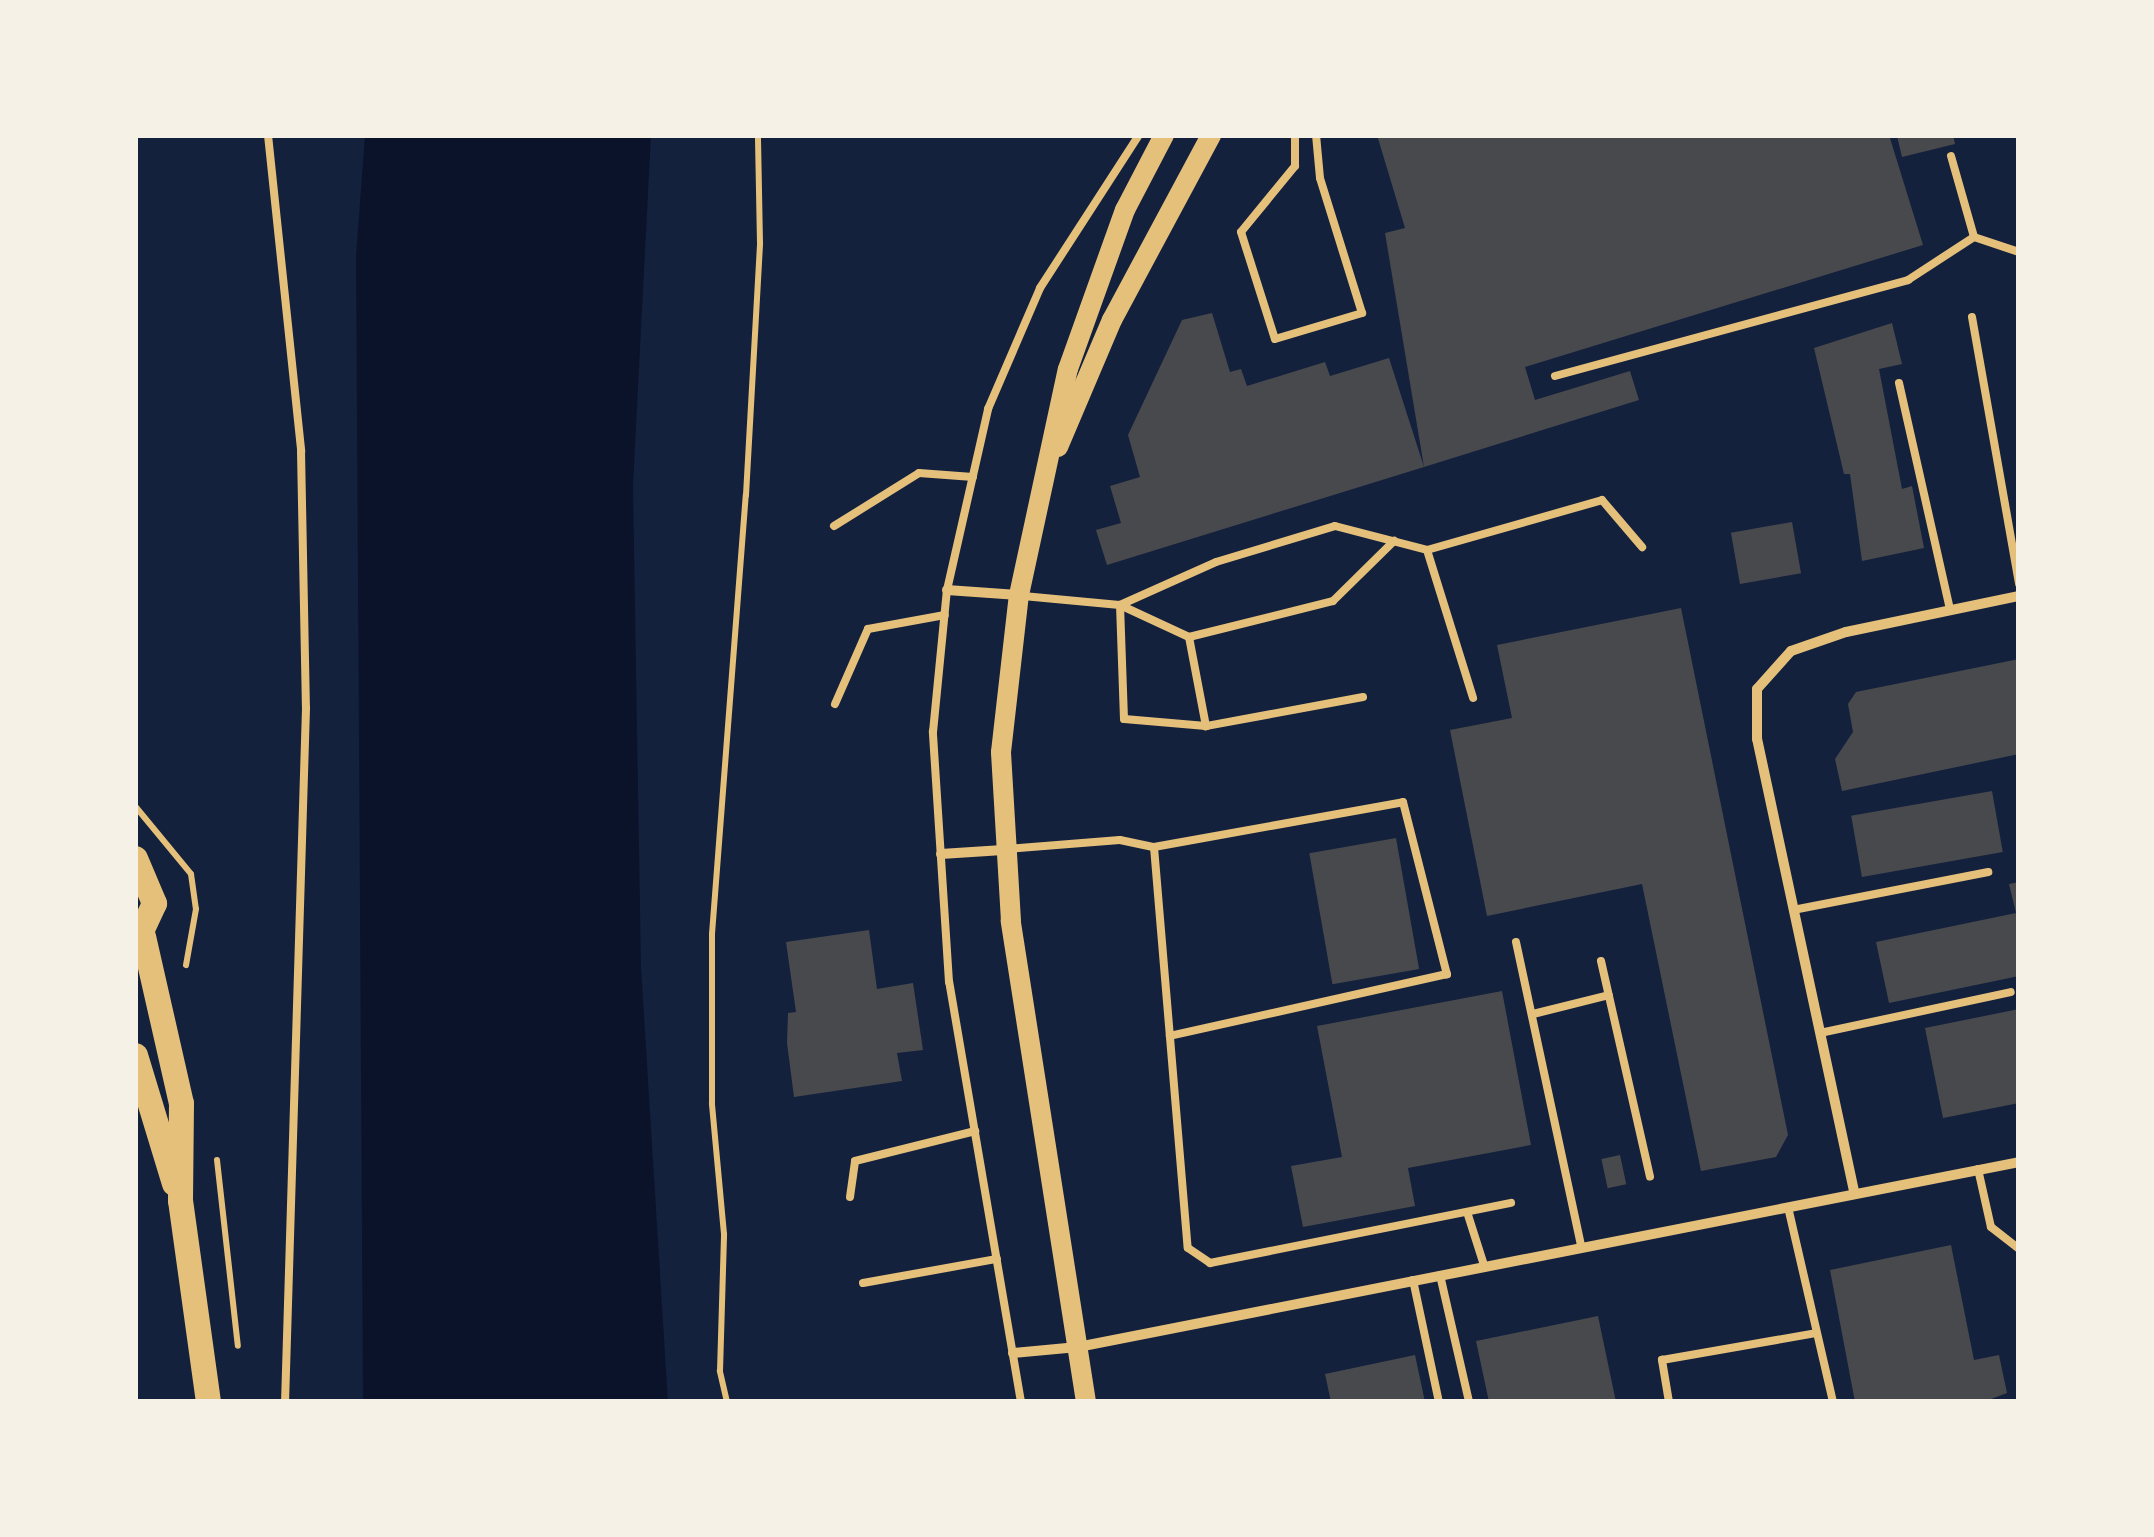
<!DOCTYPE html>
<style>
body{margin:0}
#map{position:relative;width:2154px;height:1537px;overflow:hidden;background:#14213d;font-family:Mulish,sans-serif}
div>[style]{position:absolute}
.water>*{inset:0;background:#0b132b}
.building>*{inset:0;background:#48494c;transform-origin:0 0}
.path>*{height:6px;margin:-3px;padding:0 3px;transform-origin:3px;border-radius:3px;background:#e5c07b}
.service>*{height:8px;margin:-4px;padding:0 4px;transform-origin:4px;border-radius:4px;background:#e5c07b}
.minor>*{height:10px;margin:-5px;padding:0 5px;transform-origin:5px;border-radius:5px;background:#e5c07b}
.secondary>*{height:20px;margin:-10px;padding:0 10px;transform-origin:10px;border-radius:10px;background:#e5c07b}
.primary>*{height:25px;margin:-12.5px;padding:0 12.5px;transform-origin:12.5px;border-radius:12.5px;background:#e5c07b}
span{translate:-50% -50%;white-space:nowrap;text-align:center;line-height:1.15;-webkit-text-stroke:8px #f6f1e7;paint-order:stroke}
.frame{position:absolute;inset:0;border:138px solid #f6f1e7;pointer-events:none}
</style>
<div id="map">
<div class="water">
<i style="clip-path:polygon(365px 135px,651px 135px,633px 486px,641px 967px,668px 1402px,363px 1402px,356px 256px)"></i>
</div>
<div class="building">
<i style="clip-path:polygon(1377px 135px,1889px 135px,1923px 245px,1525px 367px,1535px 400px,1630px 371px,1639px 400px,1424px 467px,1385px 233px,1405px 228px)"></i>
<i style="clip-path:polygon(1953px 135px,1955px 144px,1902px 157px,1897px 136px)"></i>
<i style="clip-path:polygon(1212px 313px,1230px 372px,1241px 369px,1247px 386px,1325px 362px,1330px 376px,1389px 358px,1424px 467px,1107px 565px,1096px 530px,1121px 523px,1110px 486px,1140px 477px,1128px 435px,1182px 320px)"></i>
<i style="clip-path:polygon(1892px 323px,1902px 364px,1879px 369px,1902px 489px,1912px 486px,1924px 548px,1862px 561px,1850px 474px,1844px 474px,1814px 348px)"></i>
<i style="left:1792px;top:522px;width:52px;height:62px;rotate:80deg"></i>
<i style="clip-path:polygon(1681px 608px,1788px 1135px,1776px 1157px,1701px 1171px,1642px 884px,1487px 916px,1450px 730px,1512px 718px,1497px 645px)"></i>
<i style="clip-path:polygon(2019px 659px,2019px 754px,1842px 791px,1835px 759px,1853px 732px,1848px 704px,1856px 692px)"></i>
<i style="left:1992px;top:791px;width:62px;height:143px;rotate:80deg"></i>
<i style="left:1396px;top:838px;width:133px;height:88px;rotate:80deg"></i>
<i style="clip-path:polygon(2019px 882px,2019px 976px,1889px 1003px,1876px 942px,2016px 913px,2009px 884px)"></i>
<i style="clip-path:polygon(869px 930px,877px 989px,913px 983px,923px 1050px,897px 1053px,902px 1081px,794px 1097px,787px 1043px,788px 1013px,796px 1012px,786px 942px)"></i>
<i style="clip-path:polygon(1502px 991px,1531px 1145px,1408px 1168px,1415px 1206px,1303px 1227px,1291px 1166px,1342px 1157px,1317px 1026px)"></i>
<i style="clip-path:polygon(2019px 1009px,2019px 1103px,1943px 1118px,1925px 1028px)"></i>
<i style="left:1620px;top:1155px;width:30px;height:19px;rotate:78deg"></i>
<i style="clip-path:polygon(1951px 1245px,1974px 1360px,1999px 1355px,2007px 1393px,1983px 1402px,1855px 1402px,1830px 1270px)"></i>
<i style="clip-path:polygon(1598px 1316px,1616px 1402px,1489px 1402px,1476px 1341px)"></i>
<i style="clip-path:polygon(1415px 1355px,1425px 1402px,1331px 1402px,1325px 1374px)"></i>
</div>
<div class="path">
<i style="left:135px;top:806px;width:88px;rotate:50.5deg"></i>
<i style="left:191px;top:874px;width:35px;rotate:82deg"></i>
<i style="left:196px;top:909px;width:57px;rotate:100.1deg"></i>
<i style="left:217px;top:1160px;width:187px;rotate:83.6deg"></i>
<i style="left:727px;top:1402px;width:32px;rotate:-103deg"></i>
<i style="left:720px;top:1371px;width:137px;rotate:-88.3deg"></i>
<i style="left:724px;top:1234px;width:131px;rotate:-95.3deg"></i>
<i style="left:712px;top:1104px;width:170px;rotate:-90deg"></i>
<i style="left:712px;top:934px;width:440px;rotate:-85.6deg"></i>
<i style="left:746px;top:495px;width:252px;rotate:-86.8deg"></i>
<i style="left:760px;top:243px;width:108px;rotate:-91.1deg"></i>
</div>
<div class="service">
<i style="left:268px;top:135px;width:318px;rotate:84deg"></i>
<i style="left:301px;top:451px;width:257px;rotate:88.9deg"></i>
<i style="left:306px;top:708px;width:694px;rotate:91.73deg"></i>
<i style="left:1295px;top:135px;width:31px;rotate:90deg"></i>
<i style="left:1295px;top:166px;width:85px;rotate:129.3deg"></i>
<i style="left:1241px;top:232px;width:112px;rotate:72.4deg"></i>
<i style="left:1275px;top:339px;width:91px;rotate:-16.6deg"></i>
<i style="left:1362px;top:313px;width:141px;rotate:-107.3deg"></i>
<i style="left:1320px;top:178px;width:43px;rotate:-95.3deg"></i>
<i style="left:1951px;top:156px;width:84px;rotate:74.1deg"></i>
<i style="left:1972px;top:317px;width:271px;rotate:80deg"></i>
<i style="left:1555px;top:376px;width:366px;rotate:-15.2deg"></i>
<i style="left:1908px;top:280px;width:79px;rotate:-33.1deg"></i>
<i style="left:1974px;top:237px;width:47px;rotate:18.4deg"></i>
<i style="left:1899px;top:383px;width:233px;rotate:77.3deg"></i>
<i style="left:834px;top:526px;width:100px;rotate:-31.9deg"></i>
<i style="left:919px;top:473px;width:54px;rotate:4.2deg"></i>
<i style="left:1427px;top:550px;width:155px;rotate:72.7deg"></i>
<i style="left:1023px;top:596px;width:97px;rotate:5.3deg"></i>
<i style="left:1120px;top:605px;width:105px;rotate:-24.1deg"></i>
<i style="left:1216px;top:562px;width:124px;rotate:-16.8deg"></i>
<i style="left:1335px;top:526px;width:95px;rotate:14.6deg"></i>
<i style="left:1427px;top:550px;width:182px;rotate:-15.9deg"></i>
<i style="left:1602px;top:500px;width:62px;rotate:49.6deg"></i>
<i style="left:1189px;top:637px;width:91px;rotate:79.2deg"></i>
<i style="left:1363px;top:697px;width:160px;rotate:169.5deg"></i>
<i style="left:1206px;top:726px;width:82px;rotate:-175.1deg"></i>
<i style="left:1124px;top:719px;width:114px;rotate:-92deg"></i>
<i style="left:1120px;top:605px;width:76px;rotate:24.9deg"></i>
<i style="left:1189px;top:637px;width:148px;rotate:-14deg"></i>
<i style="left:1333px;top:601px;width:86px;rotate:-44.5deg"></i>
<i style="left:835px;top:704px;width:82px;rotate:-66.3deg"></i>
<i style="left:868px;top:629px;width:78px;rotate:-10.3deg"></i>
<i style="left:1154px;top:847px;width:253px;rotate:-10.2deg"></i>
<i style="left:1403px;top:802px;width:178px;rotate:75.7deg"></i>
<i style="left:1447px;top:974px;width:284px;rotate:167.4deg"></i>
<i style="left:1007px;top:849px;width:113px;rotate:-4.6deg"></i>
<i style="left:1120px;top:840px;width:35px;rotate:12deg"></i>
<i style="left:1154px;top:847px;width:402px;rotate:85.2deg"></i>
<i style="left:1188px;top:1248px;width:27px;rotate:34deg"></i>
<i style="left:1210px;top:1263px;width:307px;rotate:-11.3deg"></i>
<i style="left:1793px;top:910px;width:199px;rotate:-11deg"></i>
<i style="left:1516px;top:942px;width:311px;rotate:77.9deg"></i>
<i style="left:1601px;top:961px;width:221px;rotate:77.2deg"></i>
<i style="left:1533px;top:1014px;width:78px;rotate:-14deg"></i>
<i style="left:1820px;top:1033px;width:195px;rotate:-12.1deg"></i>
<i style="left:1978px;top:1169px;width:59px;rotate:77.4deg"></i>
<i style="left:1991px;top:1227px;width:36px;rotate:38deg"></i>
<i style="left:850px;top:1197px;width:36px;rotate:-82deg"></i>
<i style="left:855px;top:1161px;width:124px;rotate:-14deg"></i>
<i style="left:1788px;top:1207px;width:200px;rotate:77deg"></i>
<i style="left:1468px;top:1215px;width:52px;rotate:72.3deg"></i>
<i style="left:1440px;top:1275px;width:130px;rotate:77.1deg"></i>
<i style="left:1413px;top:1280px;width:125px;rotate:78deg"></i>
<i style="left:863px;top:1283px;width:136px;rotate:-10.2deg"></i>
<i style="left:1021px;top:1402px;width:426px;rotate:-99.7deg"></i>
<i style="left:949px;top:982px;width:251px;rotate:-93.7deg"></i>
<i style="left:933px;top:732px;width:143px;rotate:-84.4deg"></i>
<i style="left:947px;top:590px;width:186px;rotate:-77.2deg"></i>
<i style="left:988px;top:409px;width:132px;rotate:-66.7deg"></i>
<i style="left:1040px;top:288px;width:182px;rotate:-57.1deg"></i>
<i style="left:1669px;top:1402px;width:43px;rotate:-99.5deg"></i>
<i style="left:1662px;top:1360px;width:156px;rotate:-9.9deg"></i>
</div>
<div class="minor">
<i style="left:947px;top:590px;width:72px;rotate:4deg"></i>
<i style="left:941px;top:854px;width:62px;rotate:-3.7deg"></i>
<i style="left:1854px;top:1191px;width:462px;rotate:-102.1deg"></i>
<i style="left:1757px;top:739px;width:50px;rotate:-90deg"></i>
<i style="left:1757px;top:689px;width:51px;rotate:-48.2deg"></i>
<i style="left:1791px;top:651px;width:58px;rotate:-19.1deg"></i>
<i style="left:1846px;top:632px;width:177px;rotate:-11.8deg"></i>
<i style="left:1013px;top:1353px;width:65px;rotate:-5.3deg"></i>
<i style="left:1078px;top:1347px;width:959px;rotate:-11.12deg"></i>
</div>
<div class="secondary">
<i style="left:1058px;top:447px;width:138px;rotate:-67deg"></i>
<i style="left:1112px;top:320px;width:210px;rotate:-61.8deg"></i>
<i style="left:1086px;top:1402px;width:487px;rotate:-98.9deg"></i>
<i style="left:1011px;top:921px;width:169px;rotate:-93.4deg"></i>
<i style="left:1001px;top:752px;width:158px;rotate:-83.5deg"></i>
<i style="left:1019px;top:595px;width:231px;rotate:-77.8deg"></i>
<i style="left:1068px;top:369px;width:169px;rotate:-70.3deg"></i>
<i style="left:1125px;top:210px;width:85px;rotate:-62.5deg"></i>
</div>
<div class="primary">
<i style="left:135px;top:858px;width:49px;rotate:67.1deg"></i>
<i style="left:154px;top:903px;width:45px;rotate:114.9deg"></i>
<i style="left:143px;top:936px;width:171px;rotate:77.2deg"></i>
<i style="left:181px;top:1103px;width:97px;rotate:90.6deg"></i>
<i style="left:180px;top:1200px;width:204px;rotate:82.1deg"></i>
<i style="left:135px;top:1055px;width:134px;rotate:73.1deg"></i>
</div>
<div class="frame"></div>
</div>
